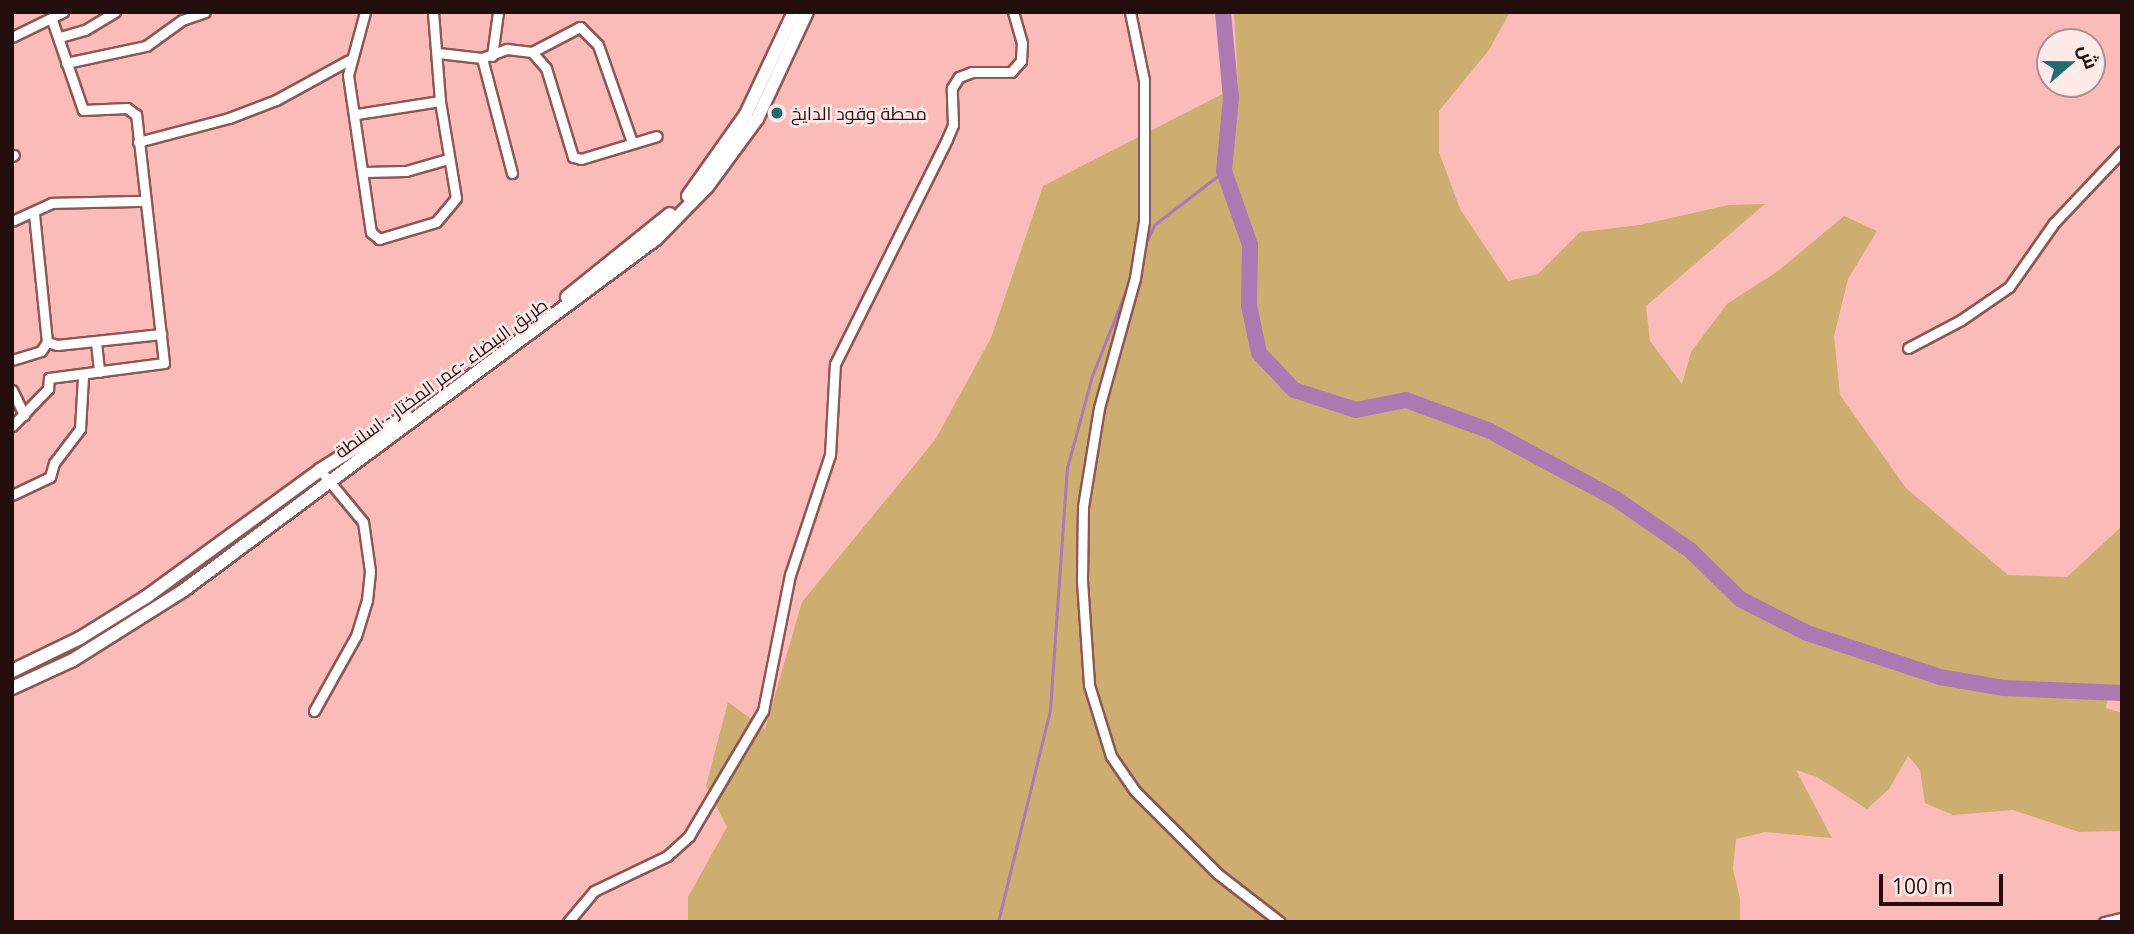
<!DOCTYPE html>
<meta charset="utf-8">
<style>
body{margin:0}
#map{position:relative;width:2134px;height:934px;overflow:hidden;background:#fbbcb9;font-family:"Open Sans",Cairo,sans-serif}
div>[style]{position:absolute}
.green>*{inset:0;background:#cead70}
.stream>*{height:2.5px;margin:-1.25px;padding:0 1.25px;transform-origin:1.25px;border-radius:1.25px;background:#ac79b3}
.river>*{height:16px;margin:-8px;padding:0 8px;transform-origin:8px;border-radius:8px;background:#ac79b3}
.roads{filter:drop-shadow(2px 0 #8d5755) drop-shadow(-2px 0 #8d5755) drop-shadow(0 2px #8d5755) drop-shadow(0 -2px #8d5755)}
.street>*{height:9px;margin:-4.5px;padding:0 4.5px;transform-origin:4.5px;border-radius:4.5px;background:#fff}
.secondary>*{height:12px;margin:-6px;padding:0 6px;transform-origin:6px;border-radius:6px;background:#fff}
.dots>*{width:19px;height:19px;translate:-50% -50%;box-sizing:border-box;border:4px solid #feeae8;border-radius:50%}
span{translate:-50% -50%;white-space:nowrap;text-align:center;line-height:1.15;-webkit-text-stroke:5px #feeae8;paint-order:stroke}
.poi-label{font-size:18px;color:#230d0d}
.left{translate:0 -50%;text-align:left}
.street-label{font-size:18px;color:#230d0d}
.frame{position:absolute;inset:0;border:14px solid #230d0d;pointer-events:none}
.north{position:absolute;left:2036px;top:28px;width:70px;height:70px;box-sizing:border-box;background:#feeae8;border:2px solid #a69290;border-radius:50%;rotate:70deg;font-size:19px;font-weight:700;line-height:28px;text-align:center;color:#230d0d}
.north::after{content:'';display:block;margin:auto;width:24px;height:32px;background:#216c72;clip-path:polygon(50% 0,100% 100%,50% 72%,0 100%)}
.scale{position:absolute;left:1879px;top:874px;width:124px;height:32px;box-sizing:border-box;border:4px solid #230d0d;border-top:0;padding-left:9px;font-size:21px;line-height:24px;white-space:nowrap;color:#230d0d;-webkit-text-stroke:5px #feeae8;paint-order:stroke}
</style>
<div id="map">
<div class="green">
<i style="clip-path:polygon(1234px 12px,1510px 12px,1489px 50px,1439px 111px,1439px 152px,1460px 209px,1508px 281px,1538px 274px,1580px 232px,1640px 225px,1728px 205px,1765px 204px,1646px 306px,1650px 341px,1682px 384px,1691px 352px,1727px 304px,1778px 271px,1844px 216px,1877px 231px,1848px 279px,1834px 336px,1840px 395px,1906px 488px,2008px 575px,2067px 577px,2122px 526px,2122px 690px,2108px 696px,2106px 708px,2122px 713px,2122px 831px,2079px 832px,2013px 810px,1953px 815px,1925px 803px,1920px 770px,1908px 756px,1889px 789px,1867px 809px,1817px 777px,1796px 770px,1832px 838px,1765px 832px,1736px 839px,1733px 869px,1740px 898px,1740px 922px,688px 922px,688px 897px,727px 827px,706px 786px,728px 702px,765px 729px,802px 602px,935px 440px,991px 338px,1043px 186px,1238px 86px)"></i>
</div>
<div class="stream">
<i style="left:1143px;top:249px;width:26px;rotate:-65deg"></i>
<i style="left:1154px;top:225px;width:88px;rotate:-37.6deg"></i>
<i style="left:998px;top:922px;width:218px;rotate:-76.2deg"></i>
<i style="left:1050px;top:710px;width:243px;rotate:-86deg"></i>
<i style="left:1067px;top:468px;width:95px;rotate:-74.8deg"></i>
<i style="left:1092px;top:376px;width:105px;rotate:-68.3deg"></i>
</div>
<div class="river">
<i style="left:1223px;top:12px;width:86px;rotate:84.7deg"></i>
<i style="left:1231px;top:98px;width:73px;rotate:95.5deg"></i>
<i style="left:1224px;top:171px;width:78px;rotate:70.6deg"></i>
<i style="left:1250px;top:245px;width:60px;rotate:91deg"></i>
<i style="left:1249px;top:305px;width:49px;rotate:78.2deg"></i>
<i style="left:1259px;top:353px;width:51px;rotate:46.6deg"></i>
<i style="left:1294px;top:390px;width:65px;rotate:17.9deg"></i>
<i style="left:1356px;top:410px;width:51px;rotate:-11.3deg"></i>
<i style="left:1406px;top:400px;width:87px;rotate:20.1deg"></i>
<i style="left:1488px;top:430px;width:145px;rotate:28.3deg"></i>
<i style="left:1616px;top:499px;width:90px;rotate:34.6deg"></i>
<i style="left:1690px;top:550px;width:70px;rotate:44.4deg"></i>
<i style="left:1740px;top:599px;width:75px;rotate:26.9deg"></i>
<i style="left:1807px;top:633px;width:140px;rotate:18.3deg"></i>
<i style="left:1940px;top:677px;width:65px;rotate:9.8deg"></i>
<i style="left:2004px;top:688px;width:118px;rotate:2.4deg"></i>
</div>
<div class="roads">
<div class="street">
<i style="left:365px;top:12px;width:65px;rotate:105.1deg"></i>
<i style="left:348px;top:75px;width:159px;rotate:81.7deg"></i>
<i style="left:371px;top:232px;width:11px;rotate:41deg"></i>
<i style="left:379px;top:239px;width:59px;rotate:-16.6deg"></i>
<i style="left:436px;top:222px;width:31px;rotate:-50deg"></i>
<i style="left:456px;top:198px;width:98px;rotate:-99.4deg"></i>
<i style="left:440px;top:101px;width:89px;rotate:-94.5deg"></i>
<i style="left:1130px;top:12px;width:69px;rotate:78.4deg"></i>
<i style="left:1144px;top:80px;width:141px;rotate:90deg"></i>
<i style="left:1144px;top:221px;width:58px;rotate:99deg"></i>
<i style="left:1135px;top:278px;width:135px;rotate:105.5deg"></i>
<i style="left:1099px;top:408px;width:100px;rotate:99.2deg"></i>
<i style="left:1083px;top:507px;width:74px;rotate:90.8deg"></i>
<i style="left:1082px;top:581px;width:104px;rotate:86.1deg"></i>
<i style="left:1089px;top:685px;width:74px;rotate:72.8deg"></i>
<i style="left:1111px;top:756px;width:42px;rotate:55.6deg"></i>
<i style="left:1135px;top:791px;width:117px;rotate:45deg"></i>
<i style="left:1218px;top:874px;width:78px;rotate:37.7deg"></i>
<i style="left:12px;top:37px;width:57px;rotate:-26.1deg"></i>
<i style="left:60px;top:37px;width:26px;rotate:-16deg"></i>
<i style="left:85px;top:30px;width:35px;rotate:-31deg"></i>
<i style="left:532px;top:52px;width:21px;rotate:49deg"></i>
<i style="left:546px;top:68px;width:93px;rotate:73.1deg"></i>
<i style="left:573px;top:157px;width:8px;rotate:14deg"></i>
<i style="left:581px;top:159px;width:79px;rotate:-16.8deg"></i>
<i style="left:438px;top:53px;width:44px;rotate:6.5deg"></i>
<i style="left:482px;top:58px;width:27px;rotate:-20deg"></i>
<i style="left:507px;top:49px;width:25px;rotate:7deg"></i>
<i style="left:532px;top:52px;width:54px;rotate:-27.5deg"></i>
<i style="left:580px;top:27px;width:25px;rotate:45deg"></i>
<i style="left:598px;top:45px;width:103px;rotate:70.7deg"></i>
<i style="left:492px;top:56px;width:44px;rotate:-82.2deg"></i>
<i style="left:482px;top:58px;width:119px;rotate:75.4deg"></i>
<i style="left:66px;top:63px;width:82px;rotate:-12deg"></i>
<i style="left:146px;top:46px;width:44px;rotate:-35.8deg"></i>
<i style="left:182px;top:20px;width:24px;rotate:-19deg"></i>
<i style="left:357px;top:114px;width:84px;rotate:-8.9deg"></i>
<i style="left:138px;top:142px;width:94px;rotate:-14.8deg"></i>
<i style="left:229px;top:118px;width:50px;rotate:-21deg"></i>
<i style="left:276px;top:100px;width:83px;rotate:-28.7deg"></i>
<i style="left:12px;top:156px;width:2px;rotate:-27deg"></i>
<i style="left:365px;top:172px;width:41px;rotate:-1.4deg"></i>
<i style="left:406px;top:171px;width:44px;rotate:-15.9deg"></i>
<i style="left:34px;top:214px;width:129px;rotate:84.2deg"></i>
<i style="left:12px;top:221px;width:44px;rotate:-24.2deg"></i>
<i style="left:52px;top:203px;width:91px;rotate:-1.3deg"></i>
<i style="left:96px;top:342px;width:30px;rotate:84deg"></i>
<i style="left:1908px;top:348px;width:60px;rotate:-27.8deg"></i>
<i style="left:1961px;top:320px;width:58px;rotate:-34.5deg"></i>
<i style="left:2009px;top:287px;width:78px;rotate:-54.9deg"></i>
<i style="left:2054px;top:223px;width:99px;rotate:-46.6deg"></i>
<i style="left:12px;top:360px;width:30px;rotate:-17deg"></i>
<i style="left:41px;top:351px;width:11px;rotate:-56deg"></i>
<i style="left:47px;top:342px;width:10px;rotate:17deg"></i>
<i style="left:57px;top:345px;width:105px;rotate:-6deg"></i>
<i style="left:12px;top:390px;width:28px;rotate:64deg"></i>
<i style="left:12px;top:426px;width:52px;rotate:-45.8deg"></i>
<i style="left:48px;top:389px;width:11px;rotate:-85deg"></i>
<i style="left:49px;top:378px;width:116px;rotate:-7.4deg"></i>
<i style="left:164px;top:363px;width:250px;rotate:-96.4deg"></i>
<i style="left:136px;top:115px;width:11px;rotate:-142deg"></i>
<i style="left:127px;top:108px;width:44px;rotate:177.4deg"></i>
<i style="left:83px;top:110px;width:95px;rotate:-109deg"></i>
<i style="left:12px;top:495px;width:42px;rotate:-25.3deg"></i>
<i style="left:50px;top:477px;width:15px;rotate:-74deg"></i>
<i style="left:54px;top:463px;width:43px;rotate:-52.6deg"></i>
<i style="left:80px;top:429px;width:52px;rotate:-86.7deg"></i>
<i style="left:314px;top:711px;width:86px;rotate:-60.8deg"></i>
<i style="left:356px;top:636px;width:38px;rotate:-73deg"></i>
<i style="left:367px;top:600px;width:29px;rotate:-84deg"></i>
<i style="left:370px;top:571px;width:49px;rotate:-98.1deg"></i>
<i style="left:363px;top:522px;width:67px;rotate:-129.6deg"></i>
<i style="left:568px;top:922px;width:40px;rotate:-50deg"></i>
<i style="left:594px;top:891px;width:81px;rotate:-25.6deg"></i>
<i style="left:667px;top:856px;width:30px;rotate:-42deg"></i>
<i style="left:689px;top:836px;width:145px;rotate:-59.4deg"></i>
<i style="left:763px;top:711px;width:139px;rotate:-78.8deg"></i>
<i style="left:790px;top:575px;width:126px;rotate:-71.6deg"></i>
<i style="left:830px;top:455px;width:91px;rotate:-86.9deg"></i>
<i style="left:835px;top:364px;width:251px;rotate:-63.5deg"></i>
<i style="left:947px;top:139px;width:15px;rotate:-67deg"></i>
<i style="left:953px;top:125px;width:37px;rotate:-92deg"></i>
<i style="left:952px;top:88px;width:13px;rotate:-58deg"></i>
<i style="left:959px;top:77px;width:14px;rotate:-21deg"></i>
<i style="left:972px;top:72px;width:39px"></i>
<i style="left:1011px;top:72px;width:15px;rotate:-48deg"></i>
<i style="left:1021px;top:61px;width:18px;rotate:-87deg"></i>
<i style="left:1022px;top:43px;width:32px;rotate:-106deg"></i>
<i style="left:2104px;top:922px;width:18px;rotate:-13deg"></i>
</div>
<div class="secondary">
<i style="left:688px;top:196px;width:100px;rotate:-54.7deg"></i>
<i style="left:746px;top:114px;width:113px;rotate:-64.8deg"></i>
<i style="left:567px;top:297px;width:132px;rotate:-38.9deg"></i>
<i style="left:12px;top:671px;width:76px;rotate:-25.9deg"></i>
<i style="left:80px;top:638px;width:78px;rotate:-31.8deg"></i>
<i style="left:146px;top:597px;width:215px;rotate:-36.1deg"></i>
<i style="left:320px;top:470px;width:102px;rotate:-32.1deg"></i>
<i style="left:12px;top:688px;width:67px;rotate:-24.7deg"></i>
<i style="left:73px;top:660px;width:131px;rotate:-32.2deg"></i>
<i style="left:184px;top:590px;width:588px;rotate:-36.64deg"></i>
<i style="left:656px;top:239px;width:73px;rotate:-45.6deg"></i>
<i style="left:707px;top:187px;width:84px;rotate:-53.7deg"></i>
<i style="left:757px;top:119px;width:118px;rotate:-65deg"></i>
</div>
</div>
<div class="dots">
<i style="left:777px;top:113px;background:#216c72"></i>
</div>
<div class="poi-label">
<span class="left" style="left:791px;top:113px">محطة وقود الدايخ</span>
</div>
<div class="street-label">
<span style="left:441px;top:378px;rotate:-36deg">طريق البيضاء -عمر المختار - اسلنطة</span>
</div>
<div class="frame"></div>
<div class="north">ش</div>
<div class="scale">100 m</div>
</div>
